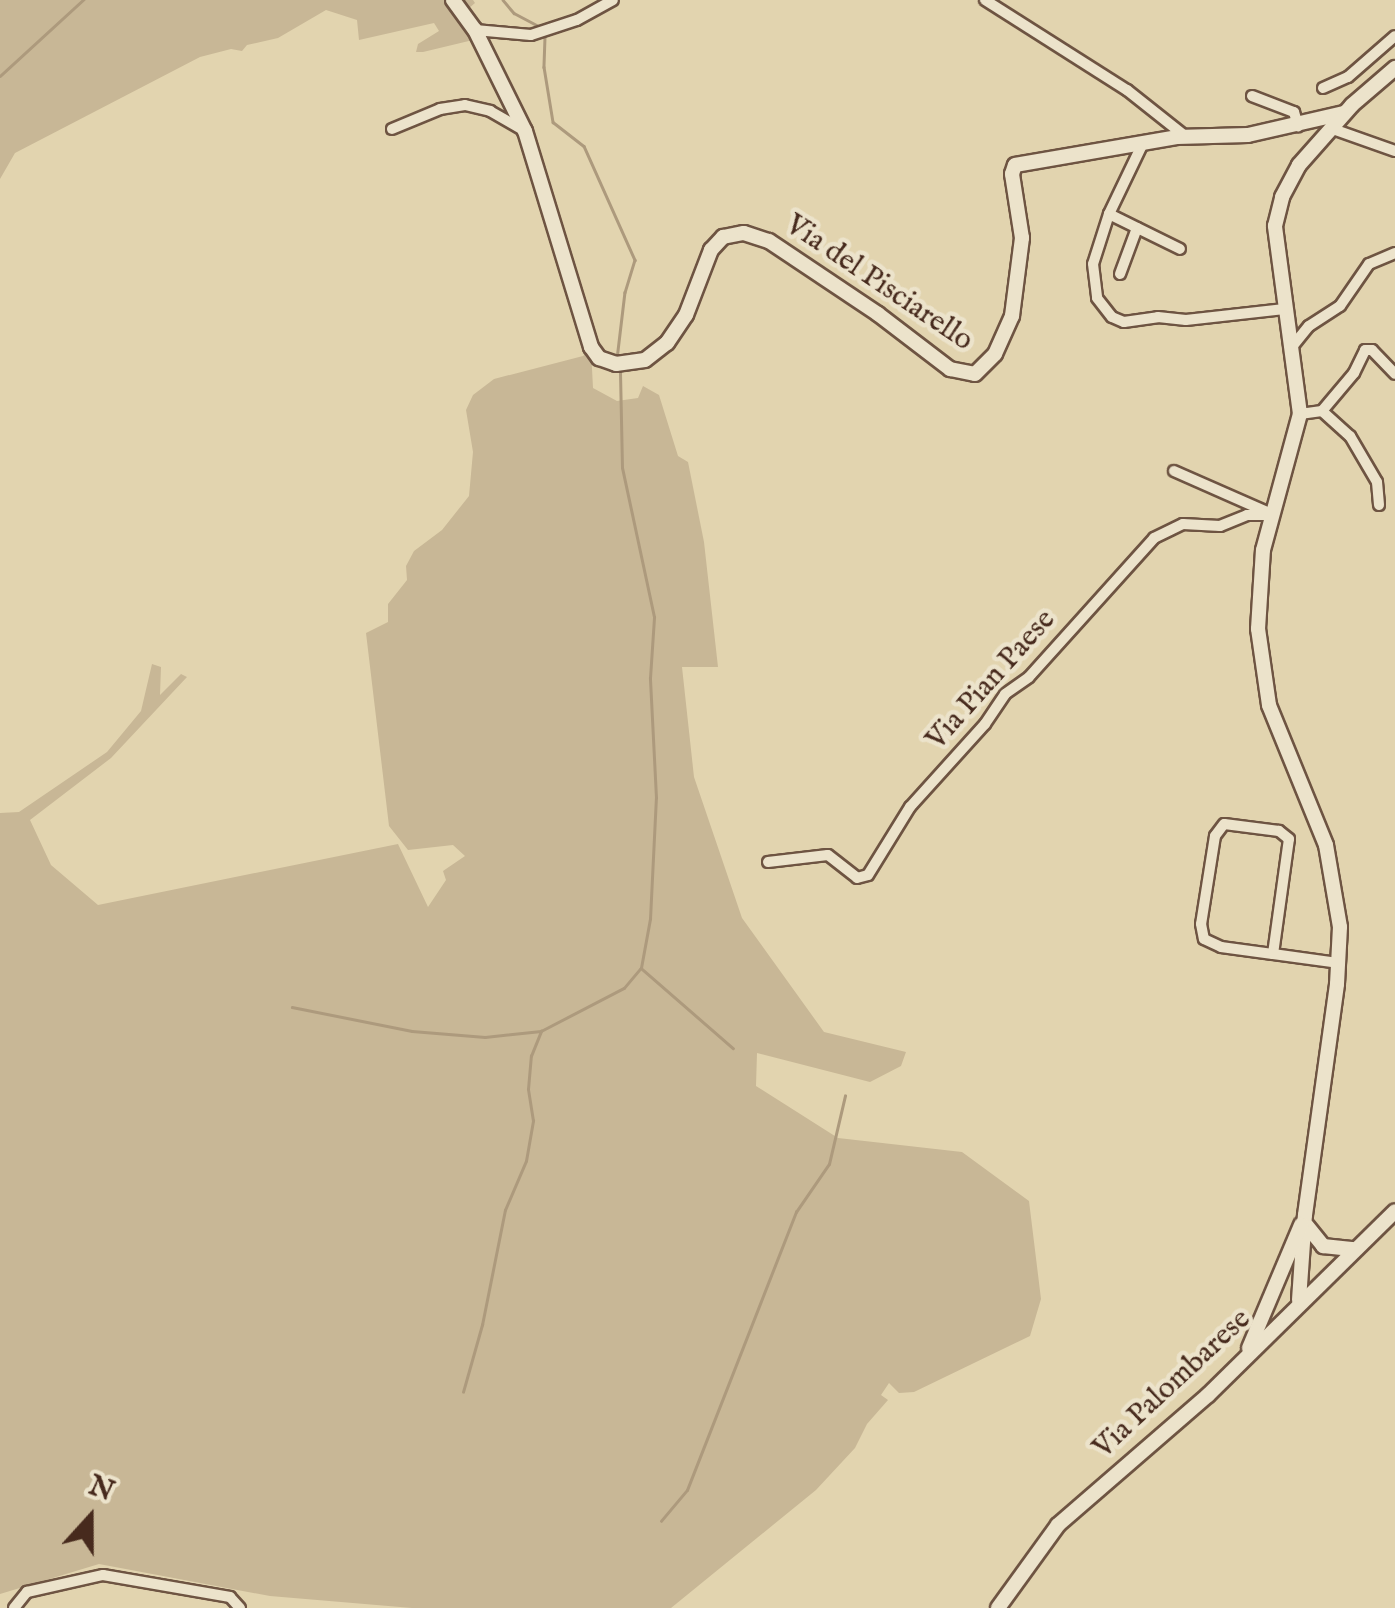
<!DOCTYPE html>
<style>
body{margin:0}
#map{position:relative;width:1395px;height:1608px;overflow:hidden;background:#e2d4af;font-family:"IM FELL English",serif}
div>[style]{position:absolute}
.green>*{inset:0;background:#c8b796}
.stream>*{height:2.5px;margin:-1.25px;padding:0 1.25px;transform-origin:1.25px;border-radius:1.25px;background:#ad9a7d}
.roads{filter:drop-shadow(2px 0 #6e5442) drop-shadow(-2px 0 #6e5442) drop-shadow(0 2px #6e5442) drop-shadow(0 -2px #6e5442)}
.street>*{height:10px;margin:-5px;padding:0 5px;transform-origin:5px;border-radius:5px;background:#ece3cb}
.secondary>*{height:14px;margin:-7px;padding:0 7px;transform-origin:7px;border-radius:7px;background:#ece3cb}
span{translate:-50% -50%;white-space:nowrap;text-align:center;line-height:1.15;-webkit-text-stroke:9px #ece3cb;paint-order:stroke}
.street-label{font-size:30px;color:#472a1d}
.north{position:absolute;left:40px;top:1468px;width:100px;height:100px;-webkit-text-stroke:8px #ece3cb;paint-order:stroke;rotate:21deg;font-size:28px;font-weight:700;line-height:40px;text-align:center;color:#472a1d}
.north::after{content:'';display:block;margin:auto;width:35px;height:45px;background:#472a1d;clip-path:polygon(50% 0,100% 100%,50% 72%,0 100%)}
</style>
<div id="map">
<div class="green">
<i style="clip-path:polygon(0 0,473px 0,475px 3px,468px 9px,473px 40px,423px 52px,416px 52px,418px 44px,439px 31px,434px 23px,359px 40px,357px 20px,326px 10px,278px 38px,247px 45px,242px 51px,231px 49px,200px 57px,15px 153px,0 179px)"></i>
<i style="clip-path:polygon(591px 349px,593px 388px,617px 401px,638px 398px,643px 386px,659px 395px,678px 456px,688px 462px,704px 542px,718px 667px,682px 667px,694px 777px,742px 918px,824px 1032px,906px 1052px,901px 1066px,870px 1082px,757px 1053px,756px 1086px,838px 1138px,962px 1152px,1029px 1201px,1041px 1299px,1030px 1336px,914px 1392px,899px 1393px,889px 1383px,881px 1395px,888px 1400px,867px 1424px,855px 1448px,816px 1490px,671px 1608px,412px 1608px,270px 1596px,99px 1564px,0 1594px,0 813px,19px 812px,107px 752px,141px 711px,152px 664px,161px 667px,160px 695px,181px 674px,187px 677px,111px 758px,30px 820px,51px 865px,98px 905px,398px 844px,428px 907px,446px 880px,443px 871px,465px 856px,453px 845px,408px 850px,389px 826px,366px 633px,388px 622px,388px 604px,407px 580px,406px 566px,414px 551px,442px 530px,469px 496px,473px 452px,466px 410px,473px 395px,494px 379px,583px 356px)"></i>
</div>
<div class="stream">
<i style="left:503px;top:0;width:17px;rotate:50deg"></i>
<i style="left:514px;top:13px;width:30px;rotate:28deg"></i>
<i style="left:545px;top:37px;width:30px;rotate:92deg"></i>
<i style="left:544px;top:67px;width:56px;rotate:80.7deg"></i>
<i style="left:553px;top:122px;width:39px;rotate:38deg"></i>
<i style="left:584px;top:146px;width:125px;rotate:65.9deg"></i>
<i style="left:635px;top:260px;width:34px;rotate:107deg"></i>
<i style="left:625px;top:292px;width:67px;rotate:96.8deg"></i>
<i style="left:0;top:76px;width:113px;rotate:-42.5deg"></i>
<i style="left:641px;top:968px;width:122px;rotate:41deg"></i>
<i style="left:292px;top:1007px;width:122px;rotate:11.3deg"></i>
<i style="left:412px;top:1031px;width:73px;rotate:4.7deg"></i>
<i style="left:485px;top:1037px;width:56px;rotate:-6.1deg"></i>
<i style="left:541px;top:1031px;width:93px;rotate:-27.4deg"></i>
<i style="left:624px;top:988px;width:26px;rotate:-50deg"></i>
<i style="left:641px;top:968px;width:50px;rotate:-79.6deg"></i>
<i style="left:650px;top:919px;width:121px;rotate:-87.2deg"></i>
<i style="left:656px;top:798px;width:120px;rotate:-92.9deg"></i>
<i style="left:650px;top:678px;width:61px;rotate:-86.2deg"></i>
<i style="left:654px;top:617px;width:152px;rotate:-102.1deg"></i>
<i style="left:622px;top:468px;width:96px;rotate:-91.2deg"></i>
<i style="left:463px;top:1392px;width:70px;rotate:-74.2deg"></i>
<i style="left:482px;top:1325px;width:117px;rotate:-78.7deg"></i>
<i style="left:505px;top:1210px;width:53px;rotate:-66.8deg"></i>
<i style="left:526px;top:1161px;width:41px;rotate:-80.1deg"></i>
<i style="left:533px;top:1121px;width:32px;rotate:-99deg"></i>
<i style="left:528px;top:1089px;width:33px;rotate:-85deg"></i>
<i style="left:531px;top:1056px;width:27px;rotate:-68deg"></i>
<i style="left:661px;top:1521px;width:40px;rotate:-50deg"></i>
<i style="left:687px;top:1490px;width:299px;rotate:-68.6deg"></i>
<i style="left:796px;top:1212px;width:58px;rotate:-55.5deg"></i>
<i style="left:829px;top:1164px;width:70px;rotate:-76.8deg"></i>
</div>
<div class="roads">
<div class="street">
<i style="left:985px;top:0;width:168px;rotate:32.4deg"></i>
<i style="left:1127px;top:90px;width:74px;rotate:38.4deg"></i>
<i style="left:475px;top:30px;width:56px;rotate:5.1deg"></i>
<i style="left:531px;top:35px;width:48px;rotate:-18.1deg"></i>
<i style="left:577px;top:20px;width:41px;rotate:-29.1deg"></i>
<i style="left:1323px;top:88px;width:27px;rotate:-24deg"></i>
<i style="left:1348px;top:77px;width:62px;rotate:-41.1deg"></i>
<i style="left:1252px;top:96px;width:45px;rotate:20.9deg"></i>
<i style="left:1294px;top:112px;width:15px;rotate:74deg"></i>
<i style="left:1330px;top:128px;width:69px;rotate:19.5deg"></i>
<i style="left:392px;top:129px;width:52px;rotate:-22.6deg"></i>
<i style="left:440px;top:109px;width:25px;rotate:-9deg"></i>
<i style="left:465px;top:105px;width:26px;rotate:13deg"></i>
<i style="left:490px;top:111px;width:40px;rotate:29.7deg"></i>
<i style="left:1143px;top:143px;width:79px;rotate:115.6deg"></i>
<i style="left:1109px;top:214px;width:52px;rotate:107.7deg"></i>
<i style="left:1093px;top:264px;width:34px;rotate:83deg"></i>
<i style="left:1097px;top:298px;width:24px;rotate:52deg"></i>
<i style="left:1112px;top:317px;width:13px;rotate:23deg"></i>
<i style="left:1124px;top:322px;width:34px;rotate:-8deg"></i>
<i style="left:1158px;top:317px;width:28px;rotate:6deg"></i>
<i style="left:1186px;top:320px;width:99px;rotate:-6.4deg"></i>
<i style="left:1109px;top:214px;width:79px;rotate:26.2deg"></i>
<i style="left:1120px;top:274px;width:49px;rotate:-69.7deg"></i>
<i style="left:1291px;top:348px;width:28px;rotate:-51deg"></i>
<i style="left:1309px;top:326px;width:37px;rotate:-33deg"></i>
<i style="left:1340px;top:306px;width:51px;rotate:-55.4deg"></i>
<i style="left:1369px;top:264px;width:28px;rotate:-23deg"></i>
<i style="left:1322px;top:411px;width:50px;rotate:-49.9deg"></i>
<i style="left:1354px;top:373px;width:25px;rotate:-64deg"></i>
<i style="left:1365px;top:350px;width:7px"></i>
<i style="left:1372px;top:350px;width:33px;rotate:46deg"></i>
<i style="left:1300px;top:414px;width:22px;rotate:-8deg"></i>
<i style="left:1322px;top:411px;width:38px;rotate:42deg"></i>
<i style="left:1350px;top:436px;width:53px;rotate:59.6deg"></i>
<i style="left:1377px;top:482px;width:23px;rotate:85deg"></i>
<i style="left:1174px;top:471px;width:102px;rotate:23.8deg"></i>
<i style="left:768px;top:862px;width:60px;rotate:-6.7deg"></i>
<i style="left:828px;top:855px;width:37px;rotate:38deg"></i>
<i style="left:857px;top:878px;width:11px;rotate:-15deg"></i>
<i style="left:868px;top:875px;width:80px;rotate:-58.3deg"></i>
<i style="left:910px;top:807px;width:112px;rotate:-47.9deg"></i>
<i style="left:985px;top:724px;width:36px;rotate:-56deg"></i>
<i style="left:1005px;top:694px;width:29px;rotate:-35deg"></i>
<i style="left:1029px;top:677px;width:187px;rotate:-48deg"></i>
<i style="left:1154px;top:538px;width:32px;rotate:-26deg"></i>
<i style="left:1183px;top:524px;width:37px;rotate:3deg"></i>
<i style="left:1220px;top:526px;width:29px;rotate:-22deg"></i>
<i style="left:1247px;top:515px;width:25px"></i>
<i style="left:1273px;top:954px;width:116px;rotate:-82.1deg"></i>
<i style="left:1289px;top:839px;width:13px;rotate:-141deg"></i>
<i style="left:1279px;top:831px;width:55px;rotate:-172.7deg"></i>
<i style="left:1224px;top:824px;width:15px;rotate:127deg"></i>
<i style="left:1215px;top:836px;width:89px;rotate:99deg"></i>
<i style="left:1201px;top:924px;width:15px;rotate:79deg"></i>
<i style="left:1204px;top:939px;width:19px;rotate:25deg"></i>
<i style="left:1221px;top:947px;width:52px;rotate:7.7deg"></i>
<i style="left:1273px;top:954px;width:67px;rotate:7.8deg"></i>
<i style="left:14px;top:1608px;width:21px;rotate:-51deg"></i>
<i style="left:27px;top:1592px;width:78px;rotate:-12.6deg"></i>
<i style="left:103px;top:1575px;width:129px;rotate:9.8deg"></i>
<i style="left:230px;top:1597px;width:15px;rotate:48deg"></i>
</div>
<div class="secondary">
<i style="left:453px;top:0;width:37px;rotate:54deg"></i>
<i style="left:475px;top:30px;width:113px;rotate:63.7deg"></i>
<i style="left:525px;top:131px;width:226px;rotate:73deg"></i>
<i style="left:591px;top:347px;width:14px;rotate:54deg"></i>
<i style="left:599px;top:358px;width:18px;rotate:19deg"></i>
<i style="left:616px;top:364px;width:29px;rotate:-8deg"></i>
<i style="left:645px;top:360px;width:28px;rotate:-38deg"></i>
<i style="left:667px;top:343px;width:34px;rotate:-56deg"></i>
<i style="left:686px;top:315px;width:70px;rotate:-69deg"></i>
<i style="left:711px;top:250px;width:18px;rotate:-47deg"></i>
<i style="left:723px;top:237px;width:21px;rotate:-11deg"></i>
<i style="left:744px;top:233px;width:26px;rotate:18deg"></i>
<i style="left:769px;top:241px;width:131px;rotate:33.8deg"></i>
<i style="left:878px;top:314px;width:91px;rotate:37.4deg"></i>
<i style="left:950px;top:369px;width:25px;rotate:11deg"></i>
<i style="left:975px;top:374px;width:28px;rotate:-45deg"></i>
<i style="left:995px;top:354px;width:42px;rotate:-65.9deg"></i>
<i style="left:1012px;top:316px;width:79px;rotate:-82.7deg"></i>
<i style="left:1022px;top:238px;width:65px;rotate:-98.9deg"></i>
<i style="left:1012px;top:174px;width:9px;rotate:-72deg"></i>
<i style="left:1015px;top:165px;width:164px;rotate:-9.8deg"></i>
<i style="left:1177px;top:137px;width:71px;rotate:-1.6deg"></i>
<i style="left:1248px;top:135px;width:98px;rotate:-12.9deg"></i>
<i style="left:1307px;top:1226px;width:26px;rotate:51deg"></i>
<i style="left:1323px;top:1246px;width:31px;rotate:6deg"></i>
<i style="left:1299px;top:1300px;width:85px;rotate:-86deg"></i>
<i style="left:1305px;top:1215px;width:233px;rotate:-82.1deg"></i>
<i style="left:1337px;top:984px;width:57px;rotate:-87deg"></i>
<i style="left:1340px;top:927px;width:83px;rotate:-99.7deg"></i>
<i style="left:1326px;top:845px;width:151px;rotate:-112.2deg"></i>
<i style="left:1269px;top:705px;width:77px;rotate:-98.2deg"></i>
<i style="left:1258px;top:629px;width:79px;rotate:-86.4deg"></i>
<i style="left:1263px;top:550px;width:141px;rotate:-74.8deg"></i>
<i style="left:1300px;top:414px;width:190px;rotate:-97.6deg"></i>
<i style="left:1275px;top:226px;width:30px;rotate:-76deg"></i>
<i style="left:1282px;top:197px;width:36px;rotate:-62deg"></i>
<i style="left:1299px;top:165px;width:80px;rotate:-48.5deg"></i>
<i style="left:1352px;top:105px;width:57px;rotate:-40.7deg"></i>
<i style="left:1249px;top:1348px;width:134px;rotate:-67.1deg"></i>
<i style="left:998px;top:1608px;width:102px;rotate:-54.1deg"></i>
<i style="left:1058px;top:1525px;width:198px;rotate:-40.9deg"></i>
<i style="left:1208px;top:1395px;width:262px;rotate:-44.5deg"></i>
</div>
</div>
<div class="street-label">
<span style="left:879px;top:283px;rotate:34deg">Via del Pisciarello</span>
<span style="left:991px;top:680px;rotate:-48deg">Via Pian Paese</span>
<span style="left:1172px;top:1384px;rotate:-43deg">Via Palombarese</span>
</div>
<div class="north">N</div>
</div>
